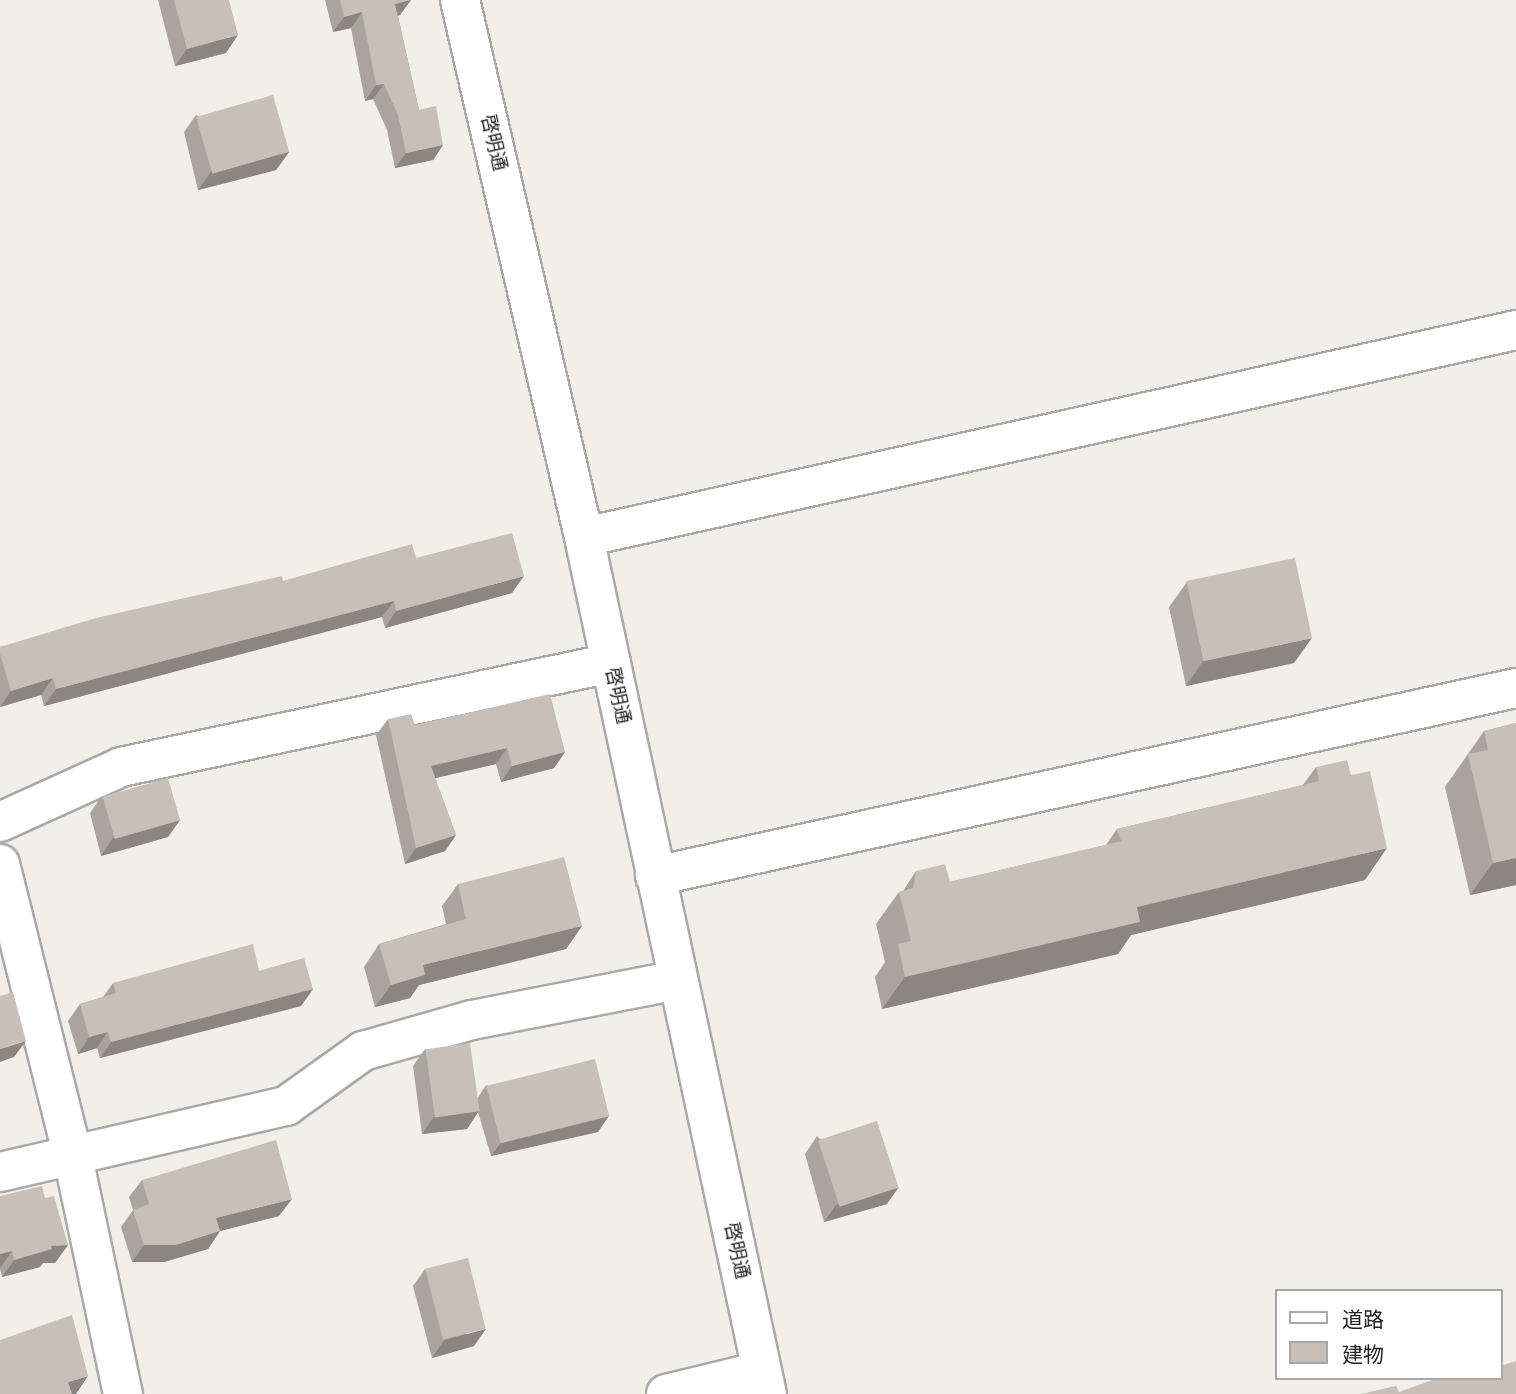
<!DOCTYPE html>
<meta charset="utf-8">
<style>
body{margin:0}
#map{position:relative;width:1516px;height:1394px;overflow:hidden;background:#f2efe9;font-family:Karla,"Noto Sans JP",sans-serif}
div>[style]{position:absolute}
.roads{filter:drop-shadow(2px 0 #a9a9a9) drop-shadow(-2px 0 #a9a9a9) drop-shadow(0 2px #a9a9a9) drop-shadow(0 -2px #a9a9a9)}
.minor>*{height:38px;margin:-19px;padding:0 19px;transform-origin:19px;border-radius:19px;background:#fff}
.wall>*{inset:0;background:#aba49e}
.shaded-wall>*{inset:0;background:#8b8681}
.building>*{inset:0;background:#c7bfb8;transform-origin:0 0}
span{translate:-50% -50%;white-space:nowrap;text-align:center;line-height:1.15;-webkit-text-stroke:6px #fff;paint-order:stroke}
.street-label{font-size:19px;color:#222}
.legend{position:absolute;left:1275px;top:1289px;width:228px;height:91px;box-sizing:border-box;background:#fff;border:2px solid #a7a7a7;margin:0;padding:9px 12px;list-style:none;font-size:21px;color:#222}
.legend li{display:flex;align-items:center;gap:14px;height:35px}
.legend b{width:35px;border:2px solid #a7a7a7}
</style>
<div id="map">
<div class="roads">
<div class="minor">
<i style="left:460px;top:0;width:551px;rotate:77deg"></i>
<i style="left:584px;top:537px;width:876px;rotate:77.95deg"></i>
<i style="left:584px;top:537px;width:955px;rotate:-12.52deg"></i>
<i style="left:0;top:822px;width:133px;rotate:-24.4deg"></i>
<i style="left:121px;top:767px;width:501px;rotate:-11.98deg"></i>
<i style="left:0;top:864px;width:302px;rotate:76deg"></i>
<i style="left:73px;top:1157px;width:242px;rotate:78.1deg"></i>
<i style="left:655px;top:876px;width:881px;rotate:-12.32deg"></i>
<i style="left:0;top:1172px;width:294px;rotate:-13deg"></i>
<i style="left:286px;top:1106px;width:95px;rotate:-35.5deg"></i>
<i style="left:363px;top:1051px;width:113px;rotate:-15.9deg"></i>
<i style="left:472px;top:1020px;width:209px;rotate:-11deg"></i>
<i style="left:666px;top:1394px;width:98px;rotate:-13.6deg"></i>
</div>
</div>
<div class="wall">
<i style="clip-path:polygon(158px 0,229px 0,226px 53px,175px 66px)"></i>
<i style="clip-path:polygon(325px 0,411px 0,400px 15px,398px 16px,419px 110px,443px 145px,433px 160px,395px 168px,387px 130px,373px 99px,365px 101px,351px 28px,333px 32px)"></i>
<i style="clip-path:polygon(196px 115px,289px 152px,276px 170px,198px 190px,184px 132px)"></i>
<i style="clip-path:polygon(416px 558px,512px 593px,385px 628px,382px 617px,44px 706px,41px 695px,0 707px,0 647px,283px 581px)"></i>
<i style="clip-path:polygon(1187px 582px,1294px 663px,1186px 686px,1169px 607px)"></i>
<i style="clip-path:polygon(388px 719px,415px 725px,565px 752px,554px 768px,501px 782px,496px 764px,435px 778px,456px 835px,445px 851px,405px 864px,376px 735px)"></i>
<i style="clip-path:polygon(1516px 723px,1516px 885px,1470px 895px,1445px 787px,1484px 731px)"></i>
<i style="clip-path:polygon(1316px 767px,1365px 880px,1131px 935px,1118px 954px,882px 1009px,875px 977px,885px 962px,876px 924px,899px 892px,903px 891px,916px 871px,950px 882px,1106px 845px,1117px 829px,1303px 785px)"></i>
<i style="clip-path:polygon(102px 796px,180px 820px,168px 837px,101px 856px,90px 813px)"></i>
<i style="clip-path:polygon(458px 884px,582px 926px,566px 949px,419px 985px,410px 998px,375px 1007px,364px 967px,379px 944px,446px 924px,442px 906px)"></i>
<i style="clip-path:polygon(259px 971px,313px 989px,301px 1006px,100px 1058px,97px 1048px,78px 1054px,68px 1021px,80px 1004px,103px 997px,113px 983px)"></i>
<i style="clip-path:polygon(425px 1049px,477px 1099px,486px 1085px,598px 1132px,491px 1156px,478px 1112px,467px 1129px,422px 1134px,413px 1066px)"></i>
<i style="clip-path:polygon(817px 1136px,887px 1204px,824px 1222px,805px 1154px)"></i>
<i style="clip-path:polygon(142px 1180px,279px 1216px,220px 1231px,208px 1249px,164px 1262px,132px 1262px,121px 1227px,133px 1210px,129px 1197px)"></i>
<i style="clip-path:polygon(0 1196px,45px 1198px,68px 1245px,55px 1263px,43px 1263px,40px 1267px,2px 1277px,0 1269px)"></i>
<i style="clip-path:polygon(425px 1269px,474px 1346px,432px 1358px,413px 1286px)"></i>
</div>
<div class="shaded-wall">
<i style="clip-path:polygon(411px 0,400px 15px,384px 19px,395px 4px)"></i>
<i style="clip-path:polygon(362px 12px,351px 28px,333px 32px,344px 17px)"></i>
<i style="clip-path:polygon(238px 35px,226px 53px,175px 66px,187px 49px)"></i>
<i style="clip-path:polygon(384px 84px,373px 99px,365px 101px,376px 85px)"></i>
<i style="clip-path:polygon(443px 145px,433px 160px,395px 168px,406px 153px)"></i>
<i style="clip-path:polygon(289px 152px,276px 170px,198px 190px,211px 172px)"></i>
<i style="clip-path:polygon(524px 576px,512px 593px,385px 628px,396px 611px)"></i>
<i style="clip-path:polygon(394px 601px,382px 617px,44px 706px,56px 689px)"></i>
<i style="clip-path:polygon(1312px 638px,1294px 663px,1186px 686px,1203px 661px)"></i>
<i style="clip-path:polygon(53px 678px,41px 695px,0 707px,11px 691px)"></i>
<i style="clip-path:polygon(507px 748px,496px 764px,419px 782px,431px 766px)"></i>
<i style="clip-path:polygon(565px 752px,554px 768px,501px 782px,512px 766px)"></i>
<i style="clip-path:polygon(180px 820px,168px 837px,101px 856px,113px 838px)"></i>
<i style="clip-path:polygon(456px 835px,445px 851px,405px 864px,416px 848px)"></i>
<i style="clip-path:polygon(1387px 848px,1365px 880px,1131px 935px,1118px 954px,882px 1009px,905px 977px,1137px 907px)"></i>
<i style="clip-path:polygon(1516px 858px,1516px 885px,1470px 895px,1493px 863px)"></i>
<i style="clip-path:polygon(582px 926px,566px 949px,419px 985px,410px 998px,375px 1007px,391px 985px,423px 965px)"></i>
<i style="clip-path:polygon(313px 989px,301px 1006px,100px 1058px,111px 1042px)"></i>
<i style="clip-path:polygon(108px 1032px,97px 1048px,78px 1054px,89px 1037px)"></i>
<i style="clip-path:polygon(26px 1041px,14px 1057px,0 1062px,0 1049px)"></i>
<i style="clip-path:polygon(479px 1111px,467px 1129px,422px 1134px,434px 1117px)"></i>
<i style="clip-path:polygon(609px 1116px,598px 1132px,491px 1156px,503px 1140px)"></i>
<i style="clip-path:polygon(899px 1187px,887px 1204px,824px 1222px,836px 1205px)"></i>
<i style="clip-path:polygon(292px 1199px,279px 1216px,220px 1231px,208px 1249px,164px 1262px,132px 1262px,144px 1245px,216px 1218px)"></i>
<i style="clip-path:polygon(68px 1245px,55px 1263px,43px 1263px,40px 1267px,2px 1277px,14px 1260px,51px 1246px)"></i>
<i style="clip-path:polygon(12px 1251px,0 1268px,0 1254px)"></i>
<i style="clip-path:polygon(486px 1329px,474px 1346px,432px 1358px,444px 1340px)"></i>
<i style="clip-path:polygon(88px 1376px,76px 1394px,60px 1394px,68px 1382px)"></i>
</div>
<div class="building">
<i style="clip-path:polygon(174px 0,229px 0,238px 35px,187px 49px)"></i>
<i style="clip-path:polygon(340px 0,410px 0,395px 4px,419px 110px,436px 106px,443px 145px,406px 153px,398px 115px,384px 84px,376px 85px,362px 12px,344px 17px)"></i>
<i style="left:273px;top:95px;width:59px;height:80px;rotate:74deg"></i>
<i style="clip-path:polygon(512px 533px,524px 576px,396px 611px,394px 601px,56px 689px,53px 678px,11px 691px,0 654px,0 647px,96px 618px,282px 576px,283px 581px,412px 544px,416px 558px)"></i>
<i style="left:1295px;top:558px;width:82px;height:111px;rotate:78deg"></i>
<i style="clip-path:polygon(550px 694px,565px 752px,512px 766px,507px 748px,431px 766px,456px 835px,416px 848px,388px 719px,411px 714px,415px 725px)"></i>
<i style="clip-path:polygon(1516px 723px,1516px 858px,1493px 863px,1468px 754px,1488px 750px,1484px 731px)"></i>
<i style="clip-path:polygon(1347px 760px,1351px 775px,1370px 771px,1387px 848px,1137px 907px,1140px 922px,905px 977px,898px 944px,911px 941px,899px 892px,913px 888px,916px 871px,945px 864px,950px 882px,1121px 841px,1117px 829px,1319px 781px,1316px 767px)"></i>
<i style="left:168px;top:778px;width:44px;height:68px;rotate:74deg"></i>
<i style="clip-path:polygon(564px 857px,582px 926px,423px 965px,425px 975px,391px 985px,379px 944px,466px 919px,458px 884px)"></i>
<i style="clip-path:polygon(253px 944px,259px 971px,304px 958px,313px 989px,111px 1042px,108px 1032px,89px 1037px,80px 1004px,116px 993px,113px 983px)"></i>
<i style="clip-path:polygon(13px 992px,26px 1041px,0 1049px,0 996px)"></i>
<i style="left:470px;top:1043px;width:69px;height:45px;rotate:82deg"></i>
<i style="left:595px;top:1059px;width:59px;height:112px;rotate:76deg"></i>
<i style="left:877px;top:1121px;width:70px;height:62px;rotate:72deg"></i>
<i style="clip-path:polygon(276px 1140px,292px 1199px,216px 1218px,220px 1231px,176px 1245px,144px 1245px,133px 1210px,149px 1204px,142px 1180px)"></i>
<i style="clip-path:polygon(42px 1186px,45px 1198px,54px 1196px,68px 1245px,51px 1246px,52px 1249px,14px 1260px,12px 1251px,0 1254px,0 1196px)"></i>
<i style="left:468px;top:1258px;width:73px;height:44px;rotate:76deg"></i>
<i style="clip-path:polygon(72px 1315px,88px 1376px,68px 1382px,72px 1394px,0 1394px,0 1340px)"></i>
<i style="clip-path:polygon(1516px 1361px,1516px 1394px,1361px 1394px,1396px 1386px,1399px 1392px,1438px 1378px,1500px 1378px,1500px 1366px)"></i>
</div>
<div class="street-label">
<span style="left:493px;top:143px;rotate:77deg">啓明通</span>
<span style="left:617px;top:696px;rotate:78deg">啓明通</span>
<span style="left:736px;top:1251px;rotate:78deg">啓明通</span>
</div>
<ul class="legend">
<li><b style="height:9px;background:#fff"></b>道路</li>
<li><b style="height:19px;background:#c7bfb8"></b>建物</li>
</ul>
</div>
